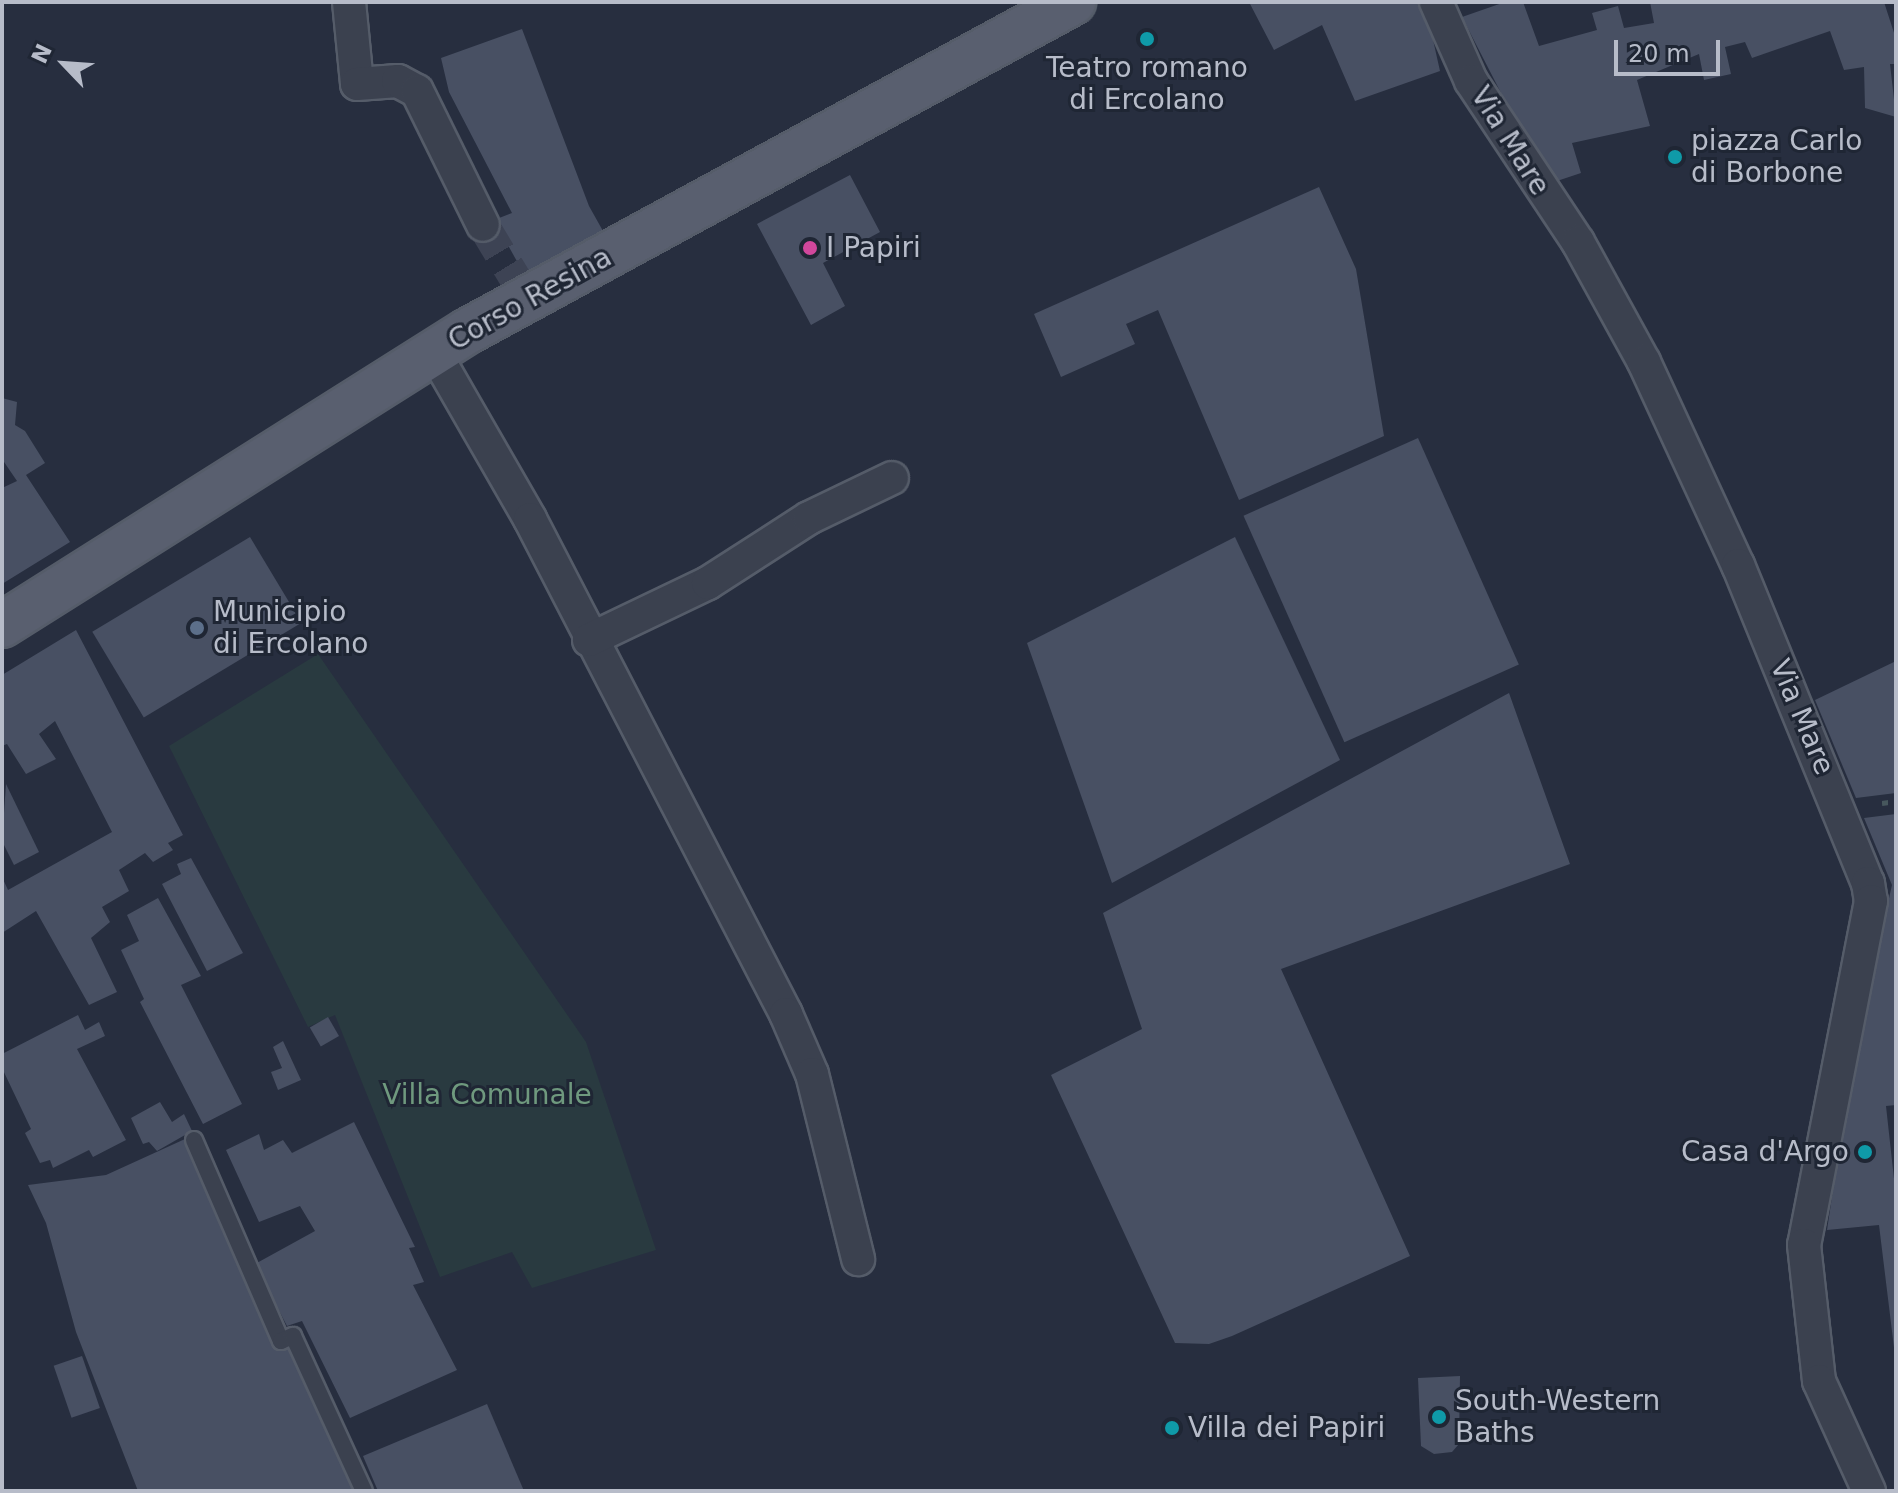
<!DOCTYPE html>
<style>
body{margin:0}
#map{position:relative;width:1898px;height:1493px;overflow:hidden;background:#272e3f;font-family:"DejaVu Sans",sans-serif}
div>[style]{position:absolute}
.green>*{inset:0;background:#293a40}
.building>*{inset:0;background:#485063;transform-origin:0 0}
.street-tunnel>*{height:32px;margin-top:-16px;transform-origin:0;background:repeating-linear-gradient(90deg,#3d4354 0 32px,transparent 0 48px)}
.path>*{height:5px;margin-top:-2.5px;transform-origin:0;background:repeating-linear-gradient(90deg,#47575d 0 6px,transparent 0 12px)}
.roads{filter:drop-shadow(2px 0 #555c69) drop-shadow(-2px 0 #555c69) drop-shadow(0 2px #555c69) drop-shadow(0 -2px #555c69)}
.lane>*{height:16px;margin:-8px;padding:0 8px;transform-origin:8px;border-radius:8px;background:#3b414f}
.street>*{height:32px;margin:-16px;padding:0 16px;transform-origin:16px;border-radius:16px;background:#3b414f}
.primary>*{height:44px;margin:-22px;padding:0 22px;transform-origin:22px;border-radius:22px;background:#595f6f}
.dots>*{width:22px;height:22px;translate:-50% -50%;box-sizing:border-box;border:4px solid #1f2634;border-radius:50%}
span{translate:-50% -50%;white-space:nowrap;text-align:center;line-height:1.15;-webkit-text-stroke:6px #1f2634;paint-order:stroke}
.poi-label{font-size:28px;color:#b7bcc9}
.left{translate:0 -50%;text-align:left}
.right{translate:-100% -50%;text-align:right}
.street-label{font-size:28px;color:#b7bcc9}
.park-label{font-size:28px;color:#6f997e}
.frame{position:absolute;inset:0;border:4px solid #b7bcc9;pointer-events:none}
.north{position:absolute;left:24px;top:24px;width:80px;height:80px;-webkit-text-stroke:6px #1f2634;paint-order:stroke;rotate:295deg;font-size:22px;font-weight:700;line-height:32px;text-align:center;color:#b7bcc9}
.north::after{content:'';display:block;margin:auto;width:28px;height:36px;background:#b7bcc9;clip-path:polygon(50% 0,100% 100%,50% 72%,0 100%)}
.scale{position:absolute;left:1614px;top:40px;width:106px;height:36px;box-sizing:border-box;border:4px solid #b7bcc9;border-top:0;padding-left:10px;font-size:24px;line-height:28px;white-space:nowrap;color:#b7bcc9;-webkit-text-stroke:6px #1f2634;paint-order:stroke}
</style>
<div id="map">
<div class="green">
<i style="clip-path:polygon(318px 654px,586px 1042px,656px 1250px,532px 1288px,512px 1252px,440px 1277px,335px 1015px,308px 1027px,169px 746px)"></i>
</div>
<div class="building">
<i style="clip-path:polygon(1249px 2px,1425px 4px,1440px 71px,1355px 101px,1322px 25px,1274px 50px)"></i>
<i style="clip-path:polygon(1505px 2px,1523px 2px,1539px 46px,1597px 30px,1592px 13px,1618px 6px,1624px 28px,1654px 23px,1650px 2px,1884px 2px,1896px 39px,1896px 64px,1890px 64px,1896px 117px,1865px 108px,1864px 67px,1844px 70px,1830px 31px,1752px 58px,1745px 42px,1725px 47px,1731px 74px,1704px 80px,1699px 54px,1637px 80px,1650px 126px,1572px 143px,1581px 173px,1557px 181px,1533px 155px,1462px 17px)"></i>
<i style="clip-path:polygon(522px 29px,589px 206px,603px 231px,524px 274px,494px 220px,512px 213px,449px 92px,441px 58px)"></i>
<i style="clip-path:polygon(850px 175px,880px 232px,823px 263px,845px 306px,811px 325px,757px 224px)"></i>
<i style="clip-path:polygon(1319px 187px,1356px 269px,1384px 436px,1239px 500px,1158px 310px,1126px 324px,1135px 344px,1061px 377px,1034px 314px)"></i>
<i style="clip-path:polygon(2px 398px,17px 402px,15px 425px,25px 431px,45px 463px,26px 475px,70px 542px,2px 584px,2px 488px,17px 481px,2px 459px)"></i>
<i style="left:1418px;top:438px;width:248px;height:191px;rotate:66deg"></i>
<i style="left:250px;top:537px;width:100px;height:184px;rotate:59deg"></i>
<i style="clip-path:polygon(1235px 537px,1340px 760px,1112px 883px,1027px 643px)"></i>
<i style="clip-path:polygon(76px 630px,183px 835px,168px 843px,173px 850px,153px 862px,145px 853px,119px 870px,129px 891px,102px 907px,110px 922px,91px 938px,117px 992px,89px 1005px,36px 911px,2px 933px,2px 877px,8px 890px,112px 832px,55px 721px,39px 734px,56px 759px,26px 774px,7px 744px,2px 746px,2px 675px)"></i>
<i style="clip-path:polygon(1896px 661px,1896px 793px,1856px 798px,1815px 700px)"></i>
<i style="clip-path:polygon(1509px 693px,1570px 864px,1281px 969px,1410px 1256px,1232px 1336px,1209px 1344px,1175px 1343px,1051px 1075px,1142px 1029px,1103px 913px)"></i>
<i style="clip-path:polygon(6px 784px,39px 852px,14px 865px,2px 841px)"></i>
<i style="clip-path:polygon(1896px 814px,1896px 1105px,1886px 1106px,1896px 1197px,1896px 1364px,1879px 1225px,1827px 1230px,1853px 1057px,1892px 885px,1864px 818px)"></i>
<i style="clip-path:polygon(191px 858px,243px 953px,207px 971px,162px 884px,181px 874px,177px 864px)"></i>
<i style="clip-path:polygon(158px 898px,201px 976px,181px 985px,242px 1104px,203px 1124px,140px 1002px,144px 999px,121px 950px,139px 941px,127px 915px)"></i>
<i style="clip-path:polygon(78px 1015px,85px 1030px,99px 1022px,105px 1036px,77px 1049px,126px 1140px,93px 1157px,89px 1150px,53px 1168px,50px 1160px,40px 1163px,25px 1133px,31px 1129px,2px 1068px,2px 1054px)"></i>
<i style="left:328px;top:1017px;width:22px;height:21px;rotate:60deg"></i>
<i style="clip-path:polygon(283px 1041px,301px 1080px,278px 1090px,271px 1072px,282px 1068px,273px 1047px)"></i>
<i style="clip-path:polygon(160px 1102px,172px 1122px,184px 1114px,192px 1131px,157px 1151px,149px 1142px,143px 1144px,131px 1118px)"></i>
<i style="clip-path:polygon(354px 1122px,415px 1247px,409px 1248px,424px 1282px,413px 1285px,457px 1370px,350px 1418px,302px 1321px,287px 1326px,255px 1264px,315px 1231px,300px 1206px,259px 1222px,226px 1150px,259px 1134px,264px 1150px,283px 1140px,292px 1153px)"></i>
<i style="clip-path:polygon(185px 1139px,280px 1347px,289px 1342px,357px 1491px,138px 1491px,76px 1332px,46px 1223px,28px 1185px,106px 1175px)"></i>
<i style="left:82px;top:1356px;width:55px;height:30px;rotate:71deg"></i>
<i style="clip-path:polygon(1460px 1376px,1459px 1444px,1452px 1452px,1434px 1454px,1421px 1446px,1418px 1378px)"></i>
<i style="clip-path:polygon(487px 1404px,524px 1491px,378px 1491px,363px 1456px)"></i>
</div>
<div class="street-tunnel">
<i style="left:483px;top:225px;width:85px;rotate:58.9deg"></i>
</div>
<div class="path">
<i style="left:1882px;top:803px;width:14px;rotate:-8deg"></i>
</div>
<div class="roads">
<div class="lane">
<i style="left:194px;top:1140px;width:219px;rotate:66.6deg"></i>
<i style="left:281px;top:1341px;width:13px;rotate:-23deg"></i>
<i style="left:293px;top:1336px;width:170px;rotate:65.4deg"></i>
</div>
<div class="street">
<i style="left:349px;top:2px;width:82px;rotate:84.4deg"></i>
<i style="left:357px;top:84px;width:41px;rotate:-4.2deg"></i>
<i style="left:398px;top:81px;width:21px;rotate:28deg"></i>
<i style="left:417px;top:91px;width:149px;rotate:63.8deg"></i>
<i style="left:1436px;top:2px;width:86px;rotate:66.1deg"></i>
<i style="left:1471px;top:81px;width:193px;rotate:56.4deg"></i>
<i style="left:1578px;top:242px;width:137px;rotate:61.2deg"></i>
<i style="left:1644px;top:362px;width:224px;rotate:65.2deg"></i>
<i style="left:1738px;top:565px;width:344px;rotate:67.8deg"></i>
<i style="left:1868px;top:883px;width:18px;rotate:81deg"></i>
<i style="left:1871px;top:901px;width:350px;rotate:101deg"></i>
<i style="left:1804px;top:1245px;width:137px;rotate:83.7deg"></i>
<i style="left:1819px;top:1381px;width:121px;rotate:65.6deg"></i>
<i style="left:434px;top:352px;width:193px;rotate:60.1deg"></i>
<i style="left:530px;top:519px;width:557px;rotate:62.65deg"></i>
<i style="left:786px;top:1014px;width:65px;rotate:66.6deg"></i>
<i style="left:812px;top:1074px;width:191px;rotate:76deg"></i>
<i style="left:589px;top:640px;width:132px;rotate:-25.6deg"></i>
<i style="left:708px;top:583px;width:120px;rotate:-32.8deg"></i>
<i style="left:809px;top:518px;width:92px;rotate:-25.7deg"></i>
</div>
<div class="primary">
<i style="left:2px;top:625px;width:551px;rotate:-32.25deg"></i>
<i style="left:468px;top:331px;width:689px;rotate:-28.54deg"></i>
</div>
</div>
<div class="dots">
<i style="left:1147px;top:39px;background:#0f9aa8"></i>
<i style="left:1675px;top:157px;background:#0f9aa8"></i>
<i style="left:810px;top:248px;background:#d1479c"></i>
<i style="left:197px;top:628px;background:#5c6f8a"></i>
<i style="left:1865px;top:1152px;background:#0f9aa8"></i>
<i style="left:1439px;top:1417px;background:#0f9aa8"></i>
<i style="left:1172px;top:1428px;background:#0f9aa8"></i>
</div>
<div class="poi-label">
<span style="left:1147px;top:84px">Teatro romano<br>di Ercolano</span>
<span class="left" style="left:1691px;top:157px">piazza Carlo<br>di Borbone</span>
<span class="left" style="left:826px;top:248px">I Papiri</span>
<span class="left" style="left:213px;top:628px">Municipio<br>di Ercolano</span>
<span class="right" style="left:1849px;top:1152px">Casa d'Argo</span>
<span class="left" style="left:1455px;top:1417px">South-Western<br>Baths</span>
<span class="left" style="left:1188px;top:1428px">Villa dei Papiri</span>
</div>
<div class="street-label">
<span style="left:1510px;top:141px;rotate:58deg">Via Mare</span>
<span style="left:530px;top:299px;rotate:-29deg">Corso Resina</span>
<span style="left:1802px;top:717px;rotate:67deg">Via Mare</span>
</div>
<div class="park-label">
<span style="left:487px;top:1095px">Villa Comunale</span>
</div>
<div class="frame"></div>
<div class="north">N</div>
<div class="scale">20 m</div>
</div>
